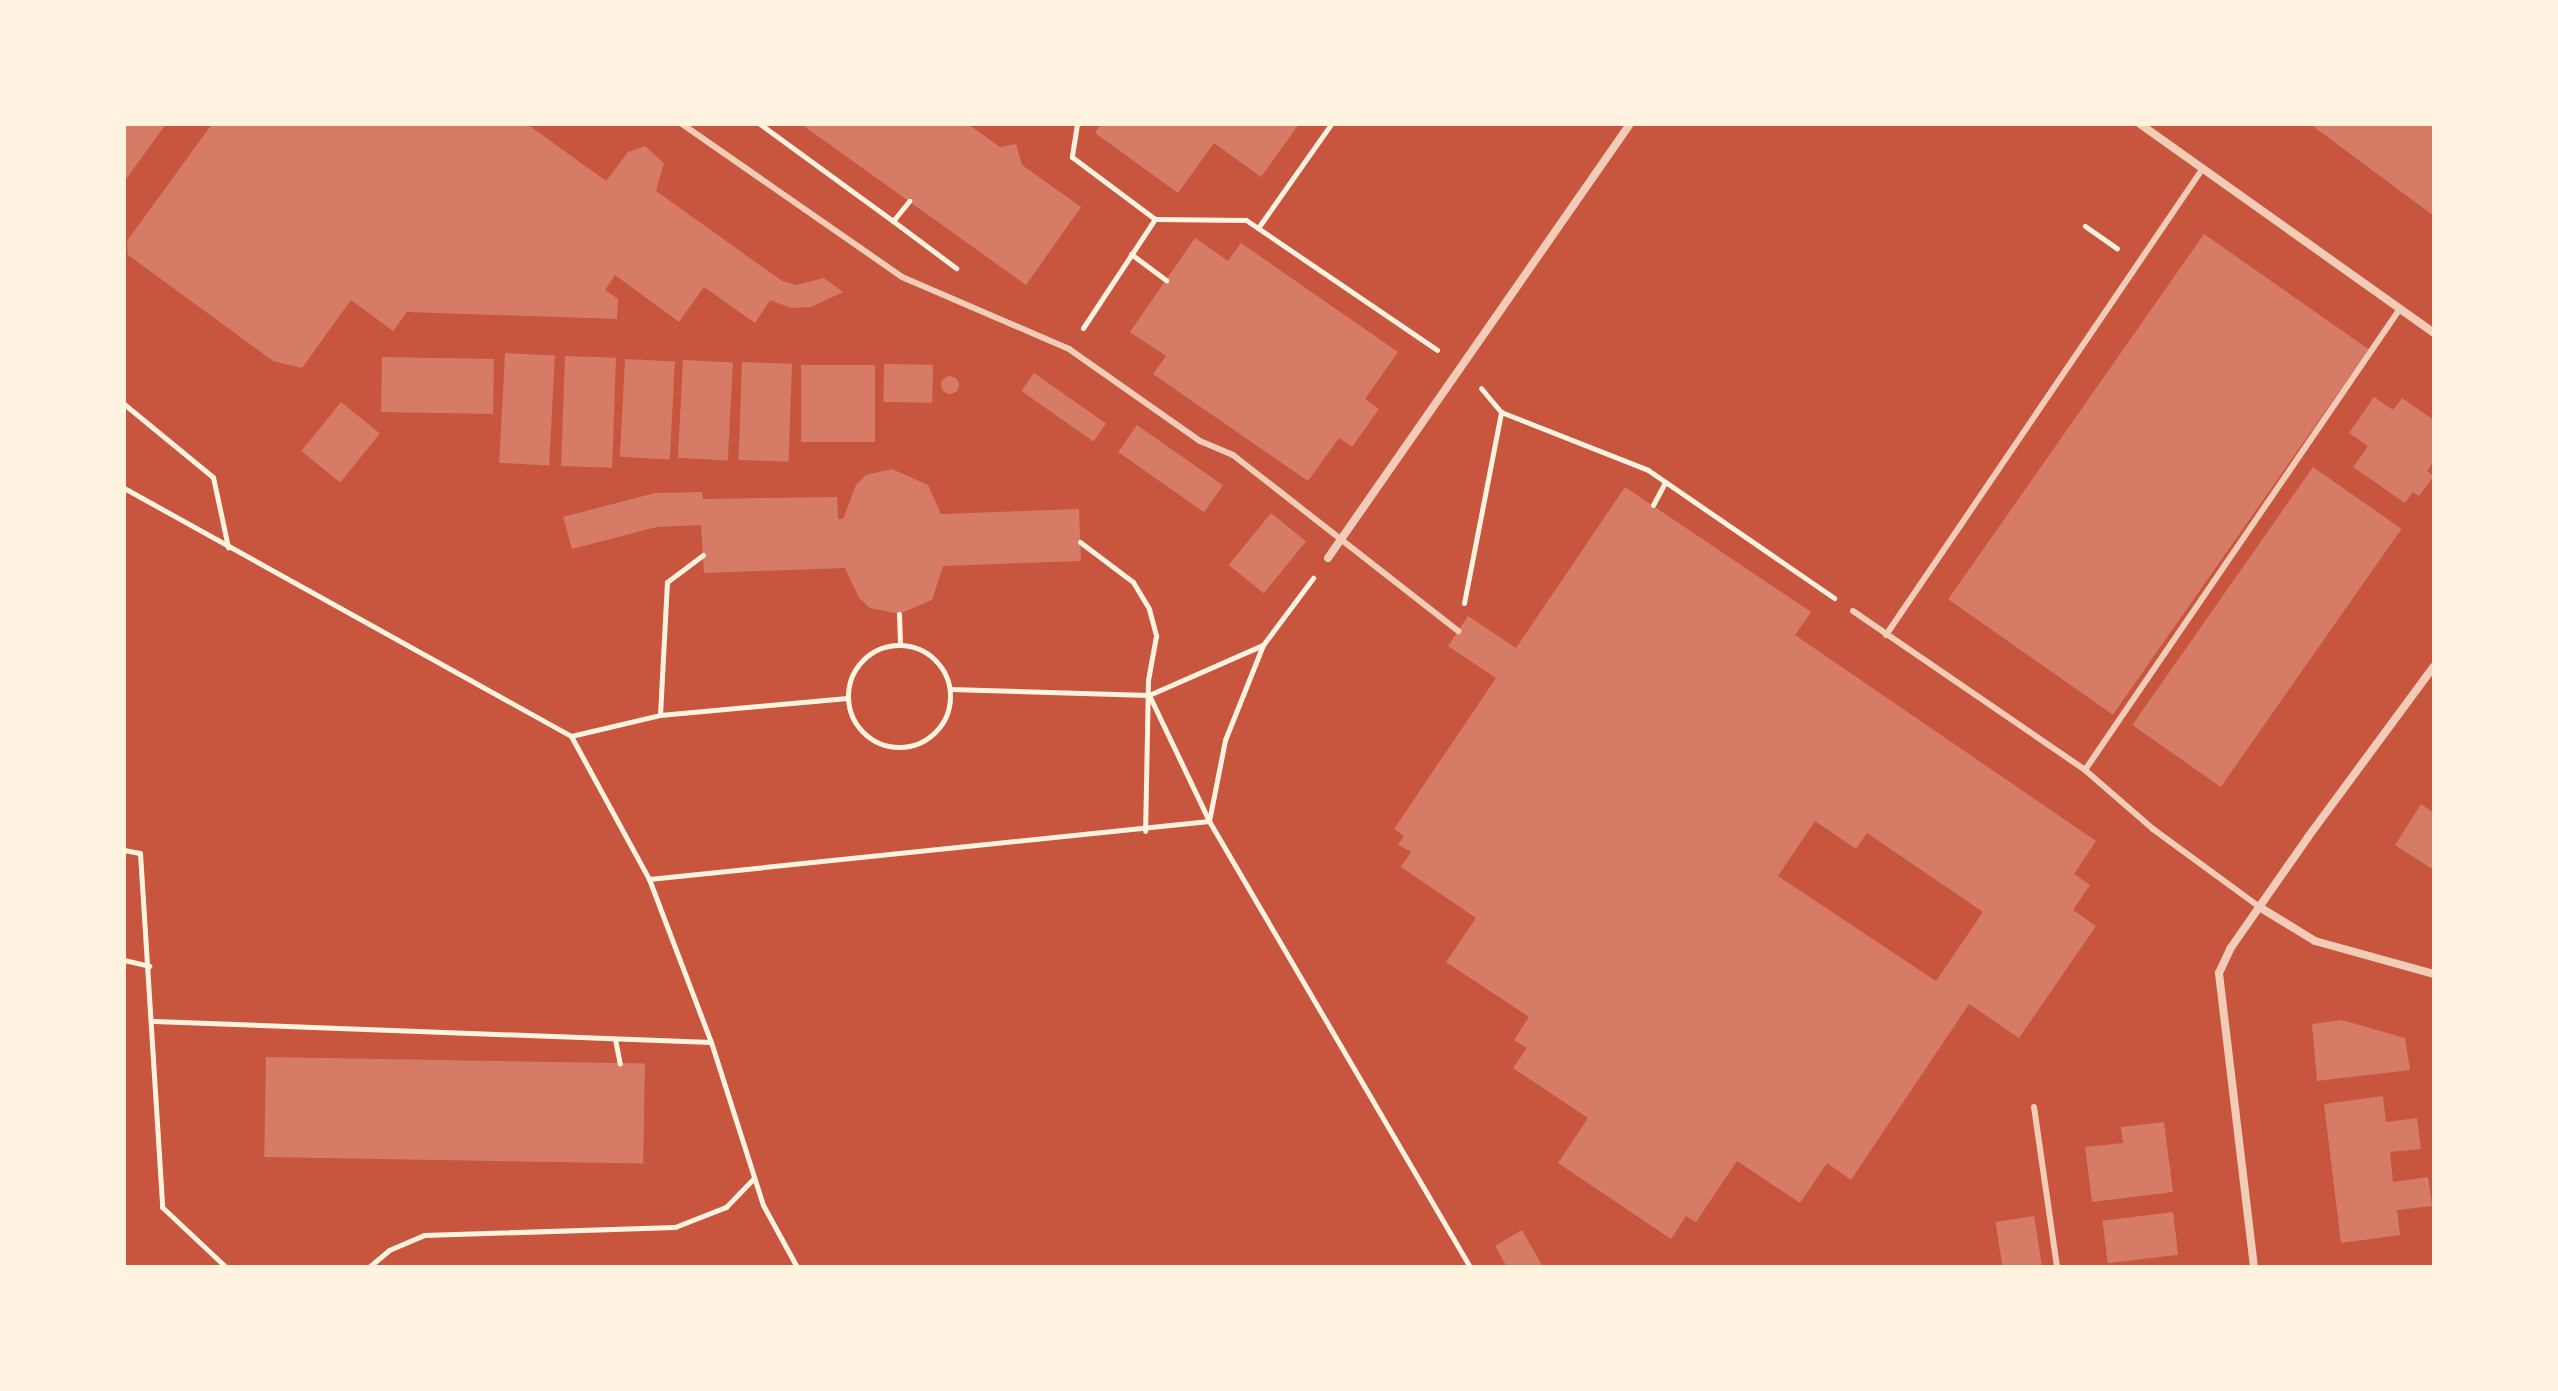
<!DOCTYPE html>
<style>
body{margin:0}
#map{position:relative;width:2558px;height:1391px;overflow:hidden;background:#c8553d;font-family:Montserrat,sans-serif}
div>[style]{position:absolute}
.building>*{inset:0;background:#d67c66;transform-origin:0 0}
.round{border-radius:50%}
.path>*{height:5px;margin:-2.5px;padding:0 2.5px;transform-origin:2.5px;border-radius:2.5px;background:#fff3e0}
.path>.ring{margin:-2.5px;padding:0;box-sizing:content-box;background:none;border:5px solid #fff3e0;border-radius:50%}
.service>*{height:6px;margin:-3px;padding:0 3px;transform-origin:3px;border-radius:3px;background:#f1ccb7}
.minor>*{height:8px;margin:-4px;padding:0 4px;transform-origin:4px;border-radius:4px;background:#f1ccb7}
span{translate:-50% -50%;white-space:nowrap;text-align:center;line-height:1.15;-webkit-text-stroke:6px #fff3e0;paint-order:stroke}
.frame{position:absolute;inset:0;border:126px solid #fff3e0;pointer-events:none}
</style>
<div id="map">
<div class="building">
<i style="clip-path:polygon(124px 124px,166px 124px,124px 182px)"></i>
<i style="clip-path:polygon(212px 124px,527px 124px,606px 181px,628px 152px,645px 146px,664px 163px,656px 191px,782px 281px,796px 285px,824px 278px,843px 292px,811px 307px,791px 308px,770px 300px,755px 323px,704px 287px,679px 322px,615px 275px,605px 290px,618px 299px,617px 319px,407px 312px,393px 331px,351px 300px,302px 368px,273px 361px,128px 255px,127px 241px)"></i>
<i style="clip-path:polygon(801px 124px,968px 124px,1000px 147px,1016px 144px,1022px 165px,1081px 207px,1026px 285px)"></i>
<i style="clip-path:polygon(1101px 124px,1299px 124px,1261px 177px,1214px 143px,1178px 193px,1095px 133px)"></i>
<i style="clip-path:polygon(2310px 124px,2434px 124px,2434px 216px)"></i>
<i style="left:2204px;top:234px;width:201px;height:446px;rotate:35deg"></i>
<i style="clip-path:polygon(1195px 238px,1228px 261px,1241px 243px,1398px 352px,1365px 399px,1379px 409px,1352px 447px,1339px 438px,1308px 481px,1153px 374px,1166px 356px,1130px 332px)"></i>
<i style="left:505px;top:353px;width:50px;height:110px;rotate:3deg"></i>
<i style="left:565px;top:356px;width:51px;height:110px;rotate:2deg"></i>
<i style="left:382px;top:357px;width:112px;height:55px;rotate:1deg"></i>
<i style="left:625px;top:359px;width:50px;height:98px;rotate:3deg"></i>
<i style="left:683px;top:360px;width:50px;height:98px;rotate:3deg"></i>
<i style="left:742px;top:362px;width:50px;height:98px;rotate:2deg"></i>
<i style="left:884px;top:364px;width:49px;height:38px;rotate:1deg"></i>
<i style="left:801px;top:365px;width:74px;height:77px"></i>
<i style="left:1034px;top:373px;width:88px;height:22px;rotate:35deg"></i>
<i class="round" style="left:941px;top:376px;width:18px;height:18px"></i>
<i style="clip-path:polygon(2374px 397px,2393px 410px,2402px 398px,2434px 420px,2434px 461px,2427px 471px,2434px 476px,2419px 496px,2413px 492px,2405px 503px,2353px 467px,2368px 446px,2349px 433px)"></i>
<i style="left:341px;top:402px;width:50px;height:63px;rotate:39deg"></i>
<i style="left:1137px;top:425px;width:105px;height:33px;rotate:35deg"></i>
<i style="left:2313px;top:467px;width:108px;height:315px;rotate:35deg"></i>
<i style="clip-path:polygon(892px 469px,928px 485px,941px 514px,1079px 509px,1081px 561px,943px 566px,932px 600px,899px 614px,870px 608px,859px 598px,845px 568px,704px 573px,701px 525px,657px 527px,572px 549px,563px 517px,655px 493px,702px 492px,703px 499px,837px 497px,838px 519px,843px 519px,856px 485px,866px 475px)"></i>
<i style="clip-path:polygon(evenodd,1625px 487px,1811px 612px,1795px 635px,2096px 841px,2074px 874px,2090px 885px,2073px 910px,2096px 926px,2019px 1038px,1969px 1004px,1851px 1180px,1827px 1163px,1800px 1203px,1737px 1161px,1696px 1222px,1686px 1216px,1671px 1239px,1558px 1163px,1588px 1118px,1513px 1068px,1527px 1048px,1514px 1040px,1529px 1017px,1446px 962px,1476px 918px,1401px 867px,1411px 852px,1398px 845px,1404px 836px,1394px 829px,1496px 678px,1448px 646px,1468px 616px,1516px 648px,1625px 487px,1815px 821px,1856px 849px,1867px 833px,1983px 912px,1936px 981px,1778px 876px,1815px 821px)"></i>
<i style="left:1271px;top:513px;width:45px;height:67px;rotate:39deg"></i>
<i style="clip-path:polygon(2421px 804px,2434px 813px,2434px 870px,2395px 845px)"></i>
<i style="clip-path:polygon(2342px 1020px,2405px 1038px,2410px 1070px,2317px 1081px,2312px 1024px)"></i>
<i style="left:266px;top:1057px;width:379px;height:100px;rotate:1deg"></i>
<i style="clip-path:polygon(2383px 1096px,2386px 1122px,2417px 1118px,2421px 1149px,2390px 1152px,2393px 1182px,2428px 1177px,2432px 1206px,2397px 1210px,2400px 1235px,2341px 1243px,2324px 1104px)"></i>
<i style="clip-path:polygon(2164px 1122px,2173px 1192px,2092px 1202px,2085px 1147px,2123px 1143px,2121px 1127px)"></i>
<i style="left:2173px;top:1212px;width:43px;height:71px;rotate:83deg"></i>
<i style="left:2034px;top:1216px;width:52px;height:39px;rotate:81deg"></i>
<i style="clip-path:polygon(1522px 1230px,1543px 1267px,1507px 1267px,1495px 1246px)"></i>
</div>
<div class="path">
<i style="left:760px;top:124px;width:165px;rotate:36.1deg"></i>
<i style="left:893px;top:221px;width:26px;rotate:-51deg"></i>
<i style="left:1077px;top:124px;width:33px;rotate:99deg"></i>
<i style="left:1072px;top:157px;width:104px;rotate:36.8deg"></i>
<i style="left:1155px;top:219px;width:91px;rotate:0.6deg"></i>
<i style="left:1246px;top:220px;width:231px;rotate:34.2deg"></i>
<i style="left:893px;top:221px;width:79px;rotate:36.7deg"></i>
<i style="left:2085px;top:226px;width:39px;rotate:35deg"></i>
<i style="left:1258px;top:228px;width:127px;rotate:-54.9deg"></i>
<i style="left:1131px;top:254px;width:44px;rotate:36.6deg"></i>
<i style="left:1083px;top:328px;width:131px;rotate:-56.6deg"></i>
<i style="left:124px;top:404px;width:115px;rotate:39.4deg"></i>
<i style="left:213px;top:477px;width:72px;rotate:77.9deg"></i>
<i style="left:1501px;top:412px;width:158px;rotate:21.5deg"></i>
<i style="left:1648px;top:470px;width:226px;rotate:34.5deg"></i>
<i style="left:124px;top:488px;width:511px;rotate:29.02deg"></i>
<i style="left:571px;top:736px;width:163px;rotate:61.4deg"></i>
<i style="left:649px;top:879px;width:174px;rotate:69.2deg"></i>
<i style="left:711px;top:1042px;width:171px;rotate:72.3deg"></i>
<i style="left:763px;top:1205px;width:71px;rotate:61.3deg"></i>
<i style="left:1653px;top:505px;width:26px;rotate:-62deg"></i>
<i style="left:1080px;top:542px;width:66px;rotate:37deg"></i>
<i style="left:1133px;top:582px;width:31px;rotate:59deg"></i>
<i style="left:1149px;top:609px;width:28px;rotate:75deg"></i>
<i style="left:1156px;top:636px;width:45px;rotate:100.3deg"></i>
<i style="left:1148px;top:680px;width:151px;rotate:91.1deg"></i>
<i style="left:1464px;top:603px;width:195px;rotate:-79deg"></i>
<i style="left:1501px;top:412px;width:31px;rotate:-130deg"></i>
<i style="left:899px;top:614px;width:31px;rotate:88deg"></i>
<i class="ring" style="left:848px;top:645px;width:97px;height:97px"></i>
<i style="left:950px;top:689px;width:199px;rotate:1.7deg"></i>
<i style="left:1149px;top:695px;width:124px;rotate:-23.7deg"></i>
<i style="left:1263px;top:645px;width:84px;rotate:-53.3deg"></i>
<i style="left:1149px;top:695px;width:140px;rotate:64.5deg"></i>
<i style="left:1209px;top:821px;width:517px;rotate:59.66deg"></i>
<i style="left:660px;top:715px;width:133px;rotate:-87deg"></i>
<i style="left:667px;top:582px;width:45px;rotate:-36.9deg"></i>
<i style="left:571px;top:736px;width:91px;rotate:-13.3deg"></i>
<i style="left:660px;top:715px;width:188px;rotate:-5.2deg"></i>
<i style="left:124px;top:850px;width:16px;rotate:11deg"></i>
<i style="left:140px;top:853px;width:355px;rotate:86.4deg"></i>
<i style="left:162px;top:1207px;width:88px;rotate:43.2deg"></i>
<i style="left:649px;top:879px;width:563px;rotate:-5.91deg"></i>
<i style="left:1209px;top:821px;width:83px;rotate:-78.8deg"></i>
<i style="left:1225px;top:740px;width:102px;rotate:-68.2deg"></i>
<i style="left:124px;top:960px;width:26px;rotate:13deg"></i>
<i style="left:154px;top:1021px;width:557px;rotate:2.16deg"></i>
<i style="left:615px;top:1039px;width:25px;rotate:79deg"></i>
<i style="left:369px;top:1267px;width:26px;rotate:-40deg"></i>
<i style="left:389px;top:1250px;width:38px;rotate:-23deg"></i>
<i style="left:424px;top:1235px;width:251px;rotate:-1.8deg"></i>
<i style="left:675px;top:1227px;width:55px;rotate:-21.4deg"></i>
<i style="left:726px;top:1207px;width:40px;rotate:-46deg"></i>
</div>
<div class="service">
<i style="left:682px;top:124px;width:268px;rotate:34.8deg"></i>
<i style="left:902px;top:277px;width:182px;rotate:23.3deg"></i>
<i style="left:1069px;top:349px;width:160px;rotate:35.1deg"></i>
<i style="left:1200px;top:441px;width:36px;rotate:23deg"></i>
<i style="left:1233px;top:455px;width:286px;rotate:38deg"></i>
<i style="left:1853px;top:611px;width:281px;rotate:34.4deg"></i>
<i style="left:2085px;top:770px;width:90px;rotate:40.9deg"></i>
<i style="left:2153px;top:829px;width:134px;rotate:36.2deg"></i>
<i style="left:1886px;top:635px;width:564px;rotate:-55.83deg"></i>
<i style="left:2085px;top:770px;width:557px;rotate:-55.68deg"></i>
<i style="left:2034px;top:1107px;width:162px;rotate:81.8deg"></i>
</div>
<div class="minor">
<i style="left:2140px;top:124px;width:361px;rotate:35.4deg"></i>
<i style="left:1328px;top:558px;width:529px;rotate:-55.17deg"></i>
<i style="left:2261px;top:908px;width:63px;rotate:31.4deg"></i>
<i style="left:2315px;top:941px;width:123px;rotate:15.5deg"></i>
<i style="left:2254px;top:1267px;width:296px;rotate:-96.8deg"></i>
<i style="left:2219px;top:973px;width:26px;rotate:-65deg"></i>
<i style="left:2230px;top:949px;width:136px;rotate:-55.1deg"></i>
<i style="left:2308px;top:837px;width:212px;rotate:-53.6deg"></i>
</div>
<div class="frame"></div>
</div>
